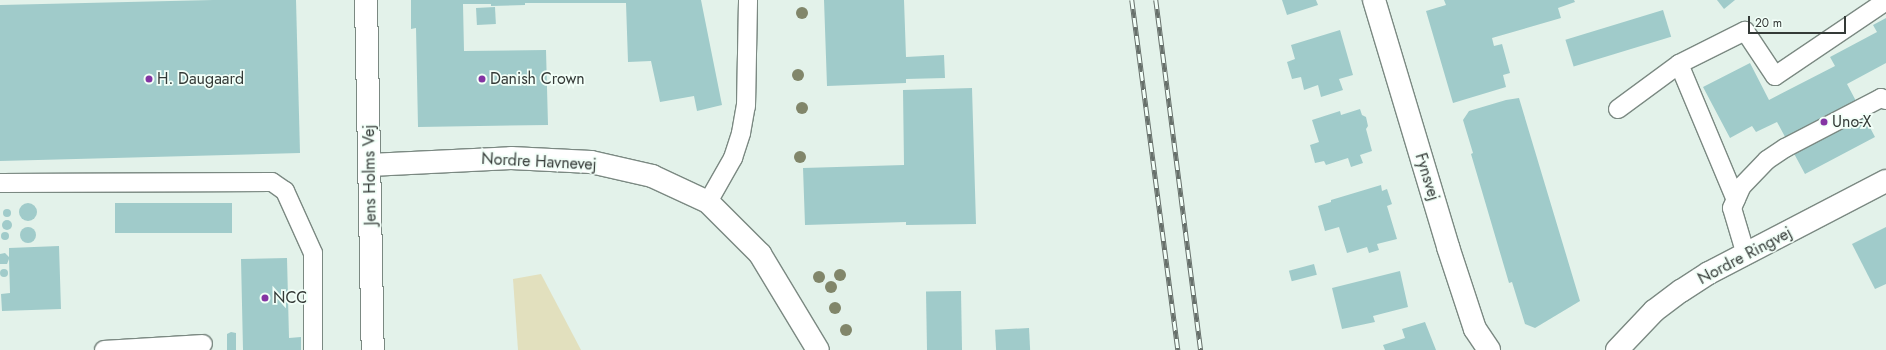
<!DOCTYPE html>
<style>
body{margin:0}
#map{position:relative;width:1886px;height:350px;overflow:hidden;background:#e3f2ea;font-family:Jost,sans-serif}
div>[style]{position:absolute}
.green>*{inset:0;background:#e2e0be}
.building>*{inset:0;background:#a0cbca;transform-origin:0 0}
.round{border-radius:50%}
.roads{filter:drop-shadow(1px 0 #7b8982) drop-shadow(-1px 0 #7b8982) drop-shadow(0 1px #7b8982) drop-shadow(0 -1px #7b8982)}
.service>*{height:18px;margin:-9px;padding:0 9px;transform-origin:9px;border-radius:9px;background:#fff}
.minor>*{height:22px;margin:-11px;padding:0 11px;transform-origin:11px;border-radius:11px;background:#fff}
.secondary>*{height:22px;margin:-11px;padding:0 11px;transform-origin:11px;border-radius:11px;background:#fff}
.rail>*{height:4.5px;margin-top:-2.25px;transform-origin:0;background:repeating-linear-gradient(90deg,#f2fff8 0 9px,#67706b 0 18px);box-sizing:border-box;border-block:1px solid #67706b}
.trees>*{width:12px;height:12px;margin:-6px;border-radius:50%;background:#81866a}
.dots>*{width:11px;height:11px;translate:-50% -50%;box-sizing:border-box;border:2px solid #f2fff8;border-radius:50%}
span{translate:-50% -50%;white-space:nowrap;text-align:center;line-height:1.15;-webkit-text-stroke:3.5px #f2fff8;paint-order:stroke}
.poi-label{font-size:16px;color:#343a37}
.left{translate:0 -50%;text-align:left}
.street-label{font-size:16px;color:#343a37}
.scale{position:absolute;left:1748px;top:16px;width:98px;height:18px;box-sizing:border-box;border:2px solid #343a37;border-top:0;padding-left:5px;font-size:12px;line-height:14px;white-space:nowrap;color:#343a37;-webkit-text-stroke:3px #f2fff8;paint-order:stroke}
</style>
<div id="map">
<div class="green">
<i style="clip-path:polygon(541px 274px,581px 350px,518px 350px,513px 279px)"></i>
</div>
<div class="building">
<i style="clip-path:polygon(213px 0,296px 0,300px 153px,0 161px,0 5px)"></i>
<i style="clip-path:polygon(411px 0,701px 0,722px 105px,697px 111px,694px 96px,660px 102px,651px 61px,628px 62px,626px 3px,525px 3px,525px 5px,491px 6px,491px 4px,463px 4px,464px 51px,546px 50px,548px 125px,418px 127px,416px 28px,411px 29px)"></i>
<i style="clip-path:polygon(824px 0,904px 0,906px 57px,944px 55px,945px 78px,906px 79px,906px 83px,827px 86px)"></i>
<i style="clip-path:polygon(1282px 0,1316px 0,1318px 5px,1287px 15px)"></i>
<i style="clip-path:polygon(1444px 0,1574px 0,1575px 2px,1558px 8px,1561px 18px,1492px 38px,1494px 46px,1502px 44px,1510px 73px,1503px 75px,1506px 87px,1453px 103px,1426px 11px,1446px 5px)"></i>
<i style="clip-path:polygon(1717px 0,1735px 0,1724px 9px)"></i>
<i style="left:495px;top:7px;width:17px;height:19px;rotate:87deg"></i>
<i style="left:1663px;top:10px;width:28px;height:102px;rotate:73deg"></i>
<i style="clip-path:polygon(1886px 18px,1886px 63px,1847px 84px,1875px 137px,1805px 174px,1777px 122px,1756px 132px,1752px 126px,1730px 138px,1703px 87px,1750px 63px,1769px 100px,1835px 66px,1830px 57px,1877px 32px,1873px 25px)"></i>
<i style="clip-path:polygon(1340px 30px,1353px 75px,1339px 79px,1343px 90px,1321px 97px,1318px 85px,1304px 90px,1301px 77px,1292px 79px,1287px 62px,1295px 59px,1291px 45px)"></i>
<i style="clip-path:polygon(972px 88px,976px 224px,906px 225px,906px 222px,805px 225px,803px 168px,904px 165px,903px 90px)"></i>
<i style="clip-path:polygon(1519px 98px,1580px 301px,1535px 328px,1525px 324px,1512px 282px,1509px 283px,1471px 154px,1473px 153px,1463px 120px,1469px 111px,1506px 100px)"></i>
<i style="clip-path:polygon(1360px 109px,1362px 115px,1366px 117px,1368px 126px,1366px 129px,1372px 151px,1360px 155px,1363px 163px,1351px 167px,1348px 158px,1326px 165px,1324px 161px,1315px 163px,1310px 145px,1319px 142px,1312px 120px,1340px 111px,1341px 115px)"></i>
<i style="clip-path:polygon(1381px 185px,1382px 191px,1387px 189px,1392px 204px,1387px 206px,1397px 239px,1377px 244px,1379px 250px,1369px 253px,1367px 247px,1347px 253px,1339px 227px,1325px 231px,1318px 206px,1331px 202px,1331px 200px)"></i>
<i style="left:232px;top:203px;width:30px;height:117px;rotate:90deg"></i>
<i class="round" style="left:19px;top:203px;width:18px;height:18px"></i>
<i class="round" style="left:3px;top:209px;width:8px;height:8px"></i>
<i class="round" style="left:2px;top:220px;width:10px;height:10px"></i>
<i class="round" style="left:20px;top:227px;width:16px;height:16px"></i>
<i style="clip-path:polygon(1886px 227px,1886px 284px,1875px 289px,1852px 244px)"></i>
<i class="round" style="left:1px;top:232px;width:8px;height:8px"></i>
<i style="clip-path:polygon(59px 246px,61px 309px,2px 311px,1px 294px,10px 293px,9px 259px,7px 264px,0 264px,0 254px,5px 253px,9px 257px,9px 248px)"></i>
<i style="clip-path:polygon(287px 258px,289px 338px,301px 337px,301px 350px,243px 350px,241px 259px)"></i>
<i style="left:1314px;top:264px;width:11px;height:26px;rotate:75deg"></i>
<i class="round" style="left:0;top:269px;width:8px;height:8px"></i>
<i style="clip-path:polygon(1400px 271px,1408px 307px,1373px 316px,1375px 322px,1342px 329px,1332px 288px)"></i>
<i style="left:961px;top:291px;width:59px;height:35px;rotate:89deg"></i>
<i style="clip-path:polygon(1425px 322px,1436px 350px,1385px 350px,1383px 345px,1405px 338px,1402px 329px)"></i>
<i style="left:1029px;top:328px;width:22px;height:34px;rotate:87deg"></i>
<i style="clip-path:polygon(231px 332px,236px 333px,236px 350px,227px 350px,227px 334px)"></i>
</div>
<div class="roads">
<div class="service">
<i style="left:1679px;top:64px;width:147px;rotate:67.3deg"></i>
<i style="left:1618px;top:109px;width:76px;rotate:-36.4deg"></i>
<i style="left:1679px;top:64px;width:74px;rotate:-26.6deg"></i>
<i style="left:1745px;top:31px;width:54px;rotate:56.3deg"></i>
<i style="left:1775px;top:76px;width:134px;rotate:-34deg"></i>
<i style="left:0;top:183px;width:272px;rotate:-0.2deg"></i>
<i style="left:272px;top:182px;width:16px;rotate:35deg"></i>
<i style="left:285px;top:191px;width:68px;rotate:65.7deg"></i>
<i style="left:313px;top:253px;width:97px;rotate:90deg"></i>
<i style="left:708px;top:202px;width:51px;rotate:-60.4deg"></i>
<i style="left:733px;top:158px;width:26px;rotate:-72deg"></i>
<i style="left:741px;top:133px;width:27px;rotate:-80deg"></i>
<i style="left:746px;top:106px;width:106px;rotate:-88.9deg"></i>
<i style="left:1746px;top:255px;width:49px;rotate:-106.6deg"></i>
<i style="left:1732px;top:208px;width:24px;rotate:-66deg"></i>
<i style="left:1742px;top:186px;width:36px;rotate:-46deg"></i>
<i style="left:1767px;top:160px;width:22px;rotate:-34deg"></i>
<i style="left:1785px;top:148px;width:108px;rotate:-27.5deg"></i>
<i style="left:1881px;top:98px;width:5px;rotate:22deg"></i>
<i style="left:104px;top:350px;width:99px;rotate:-3.5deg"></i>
</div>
<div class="minor">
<i style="left:1374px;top:0;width:258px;rotate:73.3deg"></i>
<i style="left:1448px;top:247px;width:86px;rotate:71.8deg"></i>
<i style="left:1475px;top:329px;width:25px;rotate:56deg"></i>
<i style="left:370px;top:165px;width:141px;rotate:-2.8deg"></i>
<i style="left:511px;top:158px;width:80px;rotate:2.9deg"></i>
<i style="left:591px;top:162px;width:63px;rotate:12.9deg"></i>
<i style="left:652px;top:176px;width:62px;rotate:24.9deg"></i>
<i style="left:708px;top:202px;width:74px;rotate:45deg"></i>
<i style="left:760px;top:254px;width:112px;rotate:58.9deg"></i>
</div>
<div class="secondary">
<i style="left:366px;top:0;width:350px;rotate:88.9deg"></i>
<i style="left:1617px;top:350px;width:54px;rotate:-46.5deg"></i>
<i style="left:1654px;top:311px;width:34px;rotate:-37deg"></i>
<i style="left:1681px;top:291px;width:33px;rotate:-33deg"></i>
<i style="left:1709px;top:273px;width:199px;rotate:-27.5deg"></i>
</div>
</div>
<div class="rail">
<i style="left:1132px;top:0;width:353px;rotate:82.5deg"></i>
<i style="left:1156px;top:0;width:353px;rotate:82.7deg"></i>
</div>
<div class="trees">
<i style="left:802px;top:13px"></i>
<i style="left:798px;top:75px"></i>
<i style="left:802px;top:108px"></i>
<i style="left:800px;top:157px"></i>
<i style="left:840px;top:275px"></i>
<i style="left:819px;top:277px"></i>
<i style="left:831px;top:287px"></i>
<i style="left:835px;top:308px"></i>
<i style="left:846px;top:330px"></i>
</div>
<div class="dots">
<i style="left:149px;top:79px;background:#8434a3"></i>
<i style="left:482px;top:79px;background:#8434a3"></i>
<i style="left:1824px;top:122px;background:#8434a3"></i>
<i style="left:265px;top:298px;background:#8434a3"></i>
</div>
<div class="poi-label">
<span class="left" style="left:157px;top:79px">H. Daugaard</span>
<span class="left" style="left:490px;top:79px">Danish Crown</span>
<span class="left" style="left:1832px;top:122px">Uno-X</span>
<span class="left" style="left:273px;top:298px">NCC</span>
</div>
<div class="street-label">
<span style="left:539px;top:162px;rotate:3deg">Nordre Havnevej</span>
<span style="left:370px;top:175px;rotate:-91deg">Jens Holms Vej</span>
<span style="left:1427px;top:177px;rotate:73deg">Fynsvej</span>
<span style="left:1745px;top:256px;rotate:-28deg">Nordre Ringvej</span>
</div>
<div class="scale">20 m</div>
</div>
